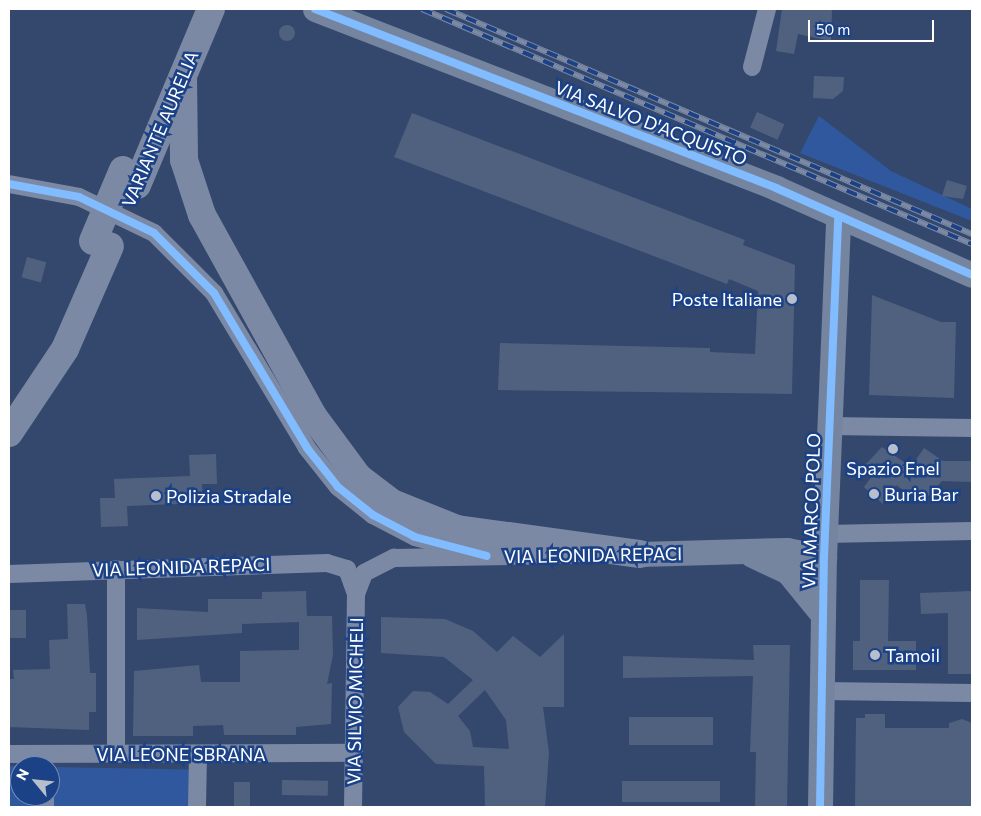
<!DOCTYPE html>
<style>
body{margin:0}
#map{position:relative;width:981px;height:816px;overflow:hidden;background:#34486e;font-family:Commissioner,sans-serif}
div>[style]{position:absolute}
.green>*{inset:0;background:#2f589e;transform-origin:0 0}
.building>*{inset:0;background:#50617f;transform-origin:0 0}
.round{border-radius:50%}
.street>*{height:18px;margin:-9px;padding:0 9px;transform-origin:9px;border-radius:9px;background:#7b89a4}
.secondary>*{height:25px;margin:-12.5px;padding:0 12.5px;transform-origin:12.5px;border-radius:12.5px;background:#75849f}
.highway>*{height:28px;margin:-14px;padding:0 14px;transform-origin:14px;border-radius:14px;background:#7b89a4}
.rail>*{height:5.5px;margin-top:-2.75px;transform-origin:0;background:repeating-linear-gradient(90deg,#1b4187 0 11px,#7b89a4 0 22px);box-sizing:border-box;border-block:1px solid #7b89a4}
.highway-bridge>*{height:28px;margin:-14px;padding:0 14px;transform-origin:14px;border-radius:14px;background:#7b89a4}
.cycleway>*{height:8px;margin:-4px;padding:0 4px;transform-origin:4px;border-radius:4px;background:#80bcff}
.dots>*{width:14px;height:14px;translate:-50% -50%;box-sizing:border-box;border:2px solid #1b4187;border-radius:50%}
span{translate:-50% -50%;white-space:nowrap;text-align:center;line-height:1.15;-webkit-text-stroke:5px #1b4187;paint-order:stroke}
.street-label{font-size:18px;color:#fff}
.poi-label{font-size:18px;color:#fff}
.right{translate:-100% -50%;text-align:right}
.left{translate:0 -50%;text-align:left}
.frame{position:absolute;inset:0;border:10px solid #fff;pointer-events:none}
.north{position:absolute;left:10px;top:756px;width:50px;height:50px;box-sizing:border-box;background:#1b4187;border:1px solid #768db7;border-radius:50%;rotate:298deg;font-size:14px;font-weight:700;line-height:20px;text-align:center;color:#fff}
.north::after{content:'';display:block;margin:auto;width:18px;height:22px;background:#b8bfcc;clip-path:polygon(50% 0,100% 100%,50% 72%,0 100%)}
.scale{position:absolute;left:808px;top:20px;width:126px;height:22px;box-sizing:border-box;border:2px solid #fff;border-top:0;padding-left:6px;font-size:15px;line-height:18px;white-space:nowrap;color:#fff;-webkit-text-stroke:4px #1b4187;paint-order:stroke}
</style>
<div id="map">
<div class="green">
<i style="clip-path:polygon(819px 116px,891px 171px,972px 209px,972px 221px,800px 153px)"></i>
<i style="clip-path:polygon(9px 766px,26px 766px,20px 766px,20px 796px,35px 796px,35px 807px,9px 807px)"></i>
<i style="left:52px;top:767px;width:139px;height:40px;rotate:1deg"></i>
</div>
<div class="building">
<i style="clip-path:polygon(782px 9px,832px 9px,831px 41px,798px 34px,794px 54px,776px 51px)"></i>
<i class="round" style="left:279px;top:25px;width:16px;height:16px"></i>
<i style="clip-path:polygon(814px 76px,844px 77px,843px 91px,833px 99px,813px 98px)"></i>
<i style="left:757px;top:112px;width:30px;height:17px;rotate:24deg"></i>
<i style="clip-path:polygon(412px 113px,745px 240px,743px 245px,795px 265px,792px 394px,498px 390px,500px 343px,710px 348px,710px 352px,755px 354px,758px 291px,729px 279px,727px 284px,394px 157px)"></i>
<i style="clip-path:polygon(947px 180px,967px 186px,963px 199px,942px 196px)"></i>
<i style="left:27px;top:257px;width:20px;height:21px;rotate:15deg"></i>
<i style="clip-path:polygon(872px 295px,941px 322px,956px 322px,954px 398px,869px 395px)"></i>
<i style="clip-path:polygon(882px 447px,911px 467px,924px 448px,943px 461px,972px 461px,972px 482px,942px 481px,922px 503px,896px 485px,883px 504px,864px 487px,876px 471px,866px 464px)"></i>
<i style="clip-path:polygon(216px 454px,217px 484px,202px 484px,203px 503px,127px 506px,128px 526px,101px 527px,100px 498px,115px 498px,114px 479px,190px 476px,189px 455px)"></i>
<i style="clip-path:polygon(860px 580px,889px 580px,888px 641px,916px 641px,916px 670px,853px 670px,853px 641px,860px 641px)"></i>
<i style="clip-path:polygon(306px 591px,307px 616px,332px 616px,333px 655px,327px 684px,332px 683px,331px 724px,296px 727px,296px 735px,224px 735px,223px 725px,193px 726px,193px 736px,133px 736px,134px 671px,199px 665px,201px 682px,240px 682px,240px 651px,299px 650px,299px 622px,242px 624px,242px 633px,137px 640px,137px 608px,208px 612px,208px 599px,262px 599px,262px 592px)"></i>
<i style="clip-path:polygon(972px 591px,972px 674px,948px 674px,948px 613px,921px 614px,920px 593px)"></i>
<i style="clip-path:polygon(67px 604px,85px 604px,87px 615px,90px 673px,96px 673px,96px 712px,89px 712px,89px 730px,9px 727px,9px 679px,14px 679px,13px 670px,50px 669px,49px 640px,68px 639px)"></i>
<i style="left:9px;top:610px;width:17px;height:28px"></i>
<i style="clip-path:polygon(evenodd,381px 617px,445px 619px,473px 631px,497px 652px,513px 636px,540px 657px,564px 634px,564px 707px,543px 707px,549px 753px,545px 807px,485px 807px,484px 766px,436px 764px,404px 732px,398px 707px,413px 691px,430px 692px,448px 704px,473px 680px,444px 657px,381px 653px,381px 617px,485px 690px,506px 720px,509px 749px,473px 747px,470px 731px,458px 716px,485px 690px)"></i>
<i style="clip-path:polygon(753px 645px,790px 645px,787px 807px,755px 807px,756px 752px,750px 752px,753px 676px,623px 678px,623px 656px,754px 660px)"></i>
<i style="clip-path:polygon(865px 714px,885px 714px,885px 728px,949px 728px,949px 723px,962px 719px,972px 723px,972px 807px,855px 807px,856px 718px,865px 718px)"></i>
<i style="left:629px;top:717px;width:84px;height:28px"></i>
<i style="left:282px;top:780px;width:46px;height:15px;rotate:1deg"></i>
<i style="left:720px;top:781px;width:21px;height:98px;rotate:90deg"></i>
<i style="left:234px;top:782px;width:16px;height:25px"></i>
</div>
<div class="street">
<i style="left:752px;top:67px;width:60px;rotate:-75.5deg"></i>
<i style="left:9px;top:184px;width:71px;rotate:10.5deg"></i>
<i style="left:79px;top:197px;width:83px;rotate:25.6deg"></i>
<i style="left:154px;top:233px;width:85px;rotate:45deg"></i>
<i style="left:214px;top:293px;width:181px;rotate:59deg"></i>
<i style="left:307px;top:448px;width:50px;rotate:51.5deg"></i>
<i style="left:338px;top:487px;width:45px;rotate:38.7deg"></i>
<i style="left:373px;top:515px;width:47px;rotate:27.6deg"></i>
<i style="left:415px;top:537px;width:74px;rotate:14.8deg"></i>
<i style="left:829px;top:426px;width:143px;rotate:0.8deg"></i>
<i style="left:825px;top:534px;width:147px;rotate:-1.2deg"></i>
<i style="left:116px;top:569px;width:185px;rotate:90deg"></i>
<i style="left:9px;top:574px;width:318px;rotate:-2deg"></i>
<i style="left:327px;top:563px;width:21px;rotate:17deg"></i>
<i style="left:347px;top:569px;width:27px;rotate:70deg"></i>
<i style="left:356px;top:594px;width:213px;rotate:90.8deg"></i>
<i style="left:356px;top:594px;width:22px;rotate:-69deg"></i>
<i style="left:364px;top:573px;width:34px;rotate:-27deg"></i>
<i style="left:394px;top:558px;width:180px;rotate:-1deg"></i>
<i style="left:823px;top:691px;width:149px;rotate:0.8deg"></i>
<i style="left:9px;top:754px;width:345px;rotate:-0.2deg"></i>
<i style="left:45px;top:807px;width:11px;rotate:-90deg"></i>
<i style="left:197px;top:807px;width:53px;rotate:-88.9deg"></i>
</div>
<div class="secondary">
<i style="left:315px;top:9px;width:495px;rotate:21.2deg"></i>
<i style="left:776px;top:188px;width:214px;rotate:23.9deg"></i>
<i style="left:640px;top:554px;width:147px;rotate:-1.6deg"></i>
<i style="left:787px;top:550px;width:38px;rotate:11deg"></i>
<i style="left:752px;top:555px;width:40px;rotate:25deg"></i>
<i style="left:788px;top:572px;width:55px;rotate:50.9deg"></i>
<i style="left:820px;top:807px;width:250px;rotate:-89.1deg"></i>
<i style="left:824px;top:557px;width:341px;rotate:-87.6deg"></i>
</div>
<div class="highway">
<i style="left:183px;top:76px;width:84px;rotate:89.3deg"></i>
<i style="left:184px;top:160px;width:58px;rotate:71.9deg"></i>
<i style="left:202px;top:215px;width:230px;rotate:61.1deg"></i>
<i style="left:313px;top:416px;width:76px;rotate:53.6deg"></i>
<i style="left:358px;top:477px;width:43px;rotate:37.4deg"></i>
<i style="left:392px;top:503px;width:70px;rotate:21.8deg"></i>
<i style="left:457px;top:529px;width:185px;rotate:7.8deg"></i>
<i style="left:137px;top:185px;width:191px;rotate:-67.2deg"></i>
<i style="left:9px;top:433px;width:101px;rotate:-56.3deg"></i>
<i style="left:65px;top:349px;width:112px;rotate:-66.4deg"></i>
</div>
<div class="rail">
<i style="left:422px;top:9px;width:598px;rotate:23.14deg"></i>
<i style="left:446px;top:9px;width:572px;rotate:23.16deg"></i>
</div>
<div class="highway-bridge">
<i style="left:93px;top:241px;width:77px;rotate:-67.1deg"></i>
</div>
<div class="cycleway">
<i style="left:315px;top:9px;width:495px;rotate:21.2deg"></i>
<i style="left:776px;top:188px;width:214px;rotate:23.9deg"></i>
<i style="left:9px;top:184px;width:71px;rotate:10.5deg"></i>
<i style="left:79px;top:197px;width:83px;rotate:25.6deg"></i>
<i style="left:154px;top:233px;width:85px;rotate:45deg"></i>
<i style="left:214px;top:293px;width:181px;rotate:59deg"></i>
<i style="left:307px;top:448px;width:50px;rotate:51.5deg"></i>
<i style="left:338px;top:487px;width:45px;rotate:38.7deg"></i>
<i style="left:373px;top:515px;width:47px;rotate:27.6deg"></i>
<i style="left:415px;top:537px;width:74px;rotate:14.8deg"></i>
<i style="left:820px;top:807px;width:250px;rotate:-89.1deg"></i>
<i style="left:824px;top:557px;width:341px;rotate:-87.6deg"></i>
</div>
<div class="dots">
<i style="left:792px;top:299px;background:#b8bfcc"></i>
<i style="left:893px;top:449px;background:#b8bfcc"></i>
<i style="left:874px;top:494px;background:#b8bfcc"></i>
<i style="left:156px;top:496px;background:#b8bfcc"></i>
<i style="left:875px;top:655px;background:#b8bfcc"></i>
</div>
<div class="street-label">
<span style="left:651px;top:123px;rotate:21deg">VIA SALVO D'ACQUISTO</span>
<span style="left:160px;top:129px;rotate:-67deg">VARIANTE AURELIA</span>
<span style="left:811px;top:511px;rotate:-88deg">VIA MARCO POLO</span>
<span style="left:593px;top:555px;rotate:-1deg">VIA LEONIDA REPACI</span>
<span style="left:181px;top:567px;rotate:-2deg">VIA LEONIDA REPACI</span>
<span style="left:355px;top:701px;rotate:-89deg">VIA SILVIO MICHELI</span>
<span style="left:181px;top:754px">VIA LEONE SBRANA</span>
</div>
<div class="poi-label">
<span class="right" style="left:782px;top:299px">Poste Italiane</span>
<span style="left:893px;top:468px">Spazio Enel</span>
<span class="left" style="left:884px;top:494px">Buria Bar</span>
<span class="left" style="left:166px;top:496px">Polizia Stradale</span>
<span class="left" style="left:885px;top:655px">Tamoil</span>
</div>
<div class="frame"></div>
<div class="north">N</div>
<div class="scale">50 m</div>
</div>
